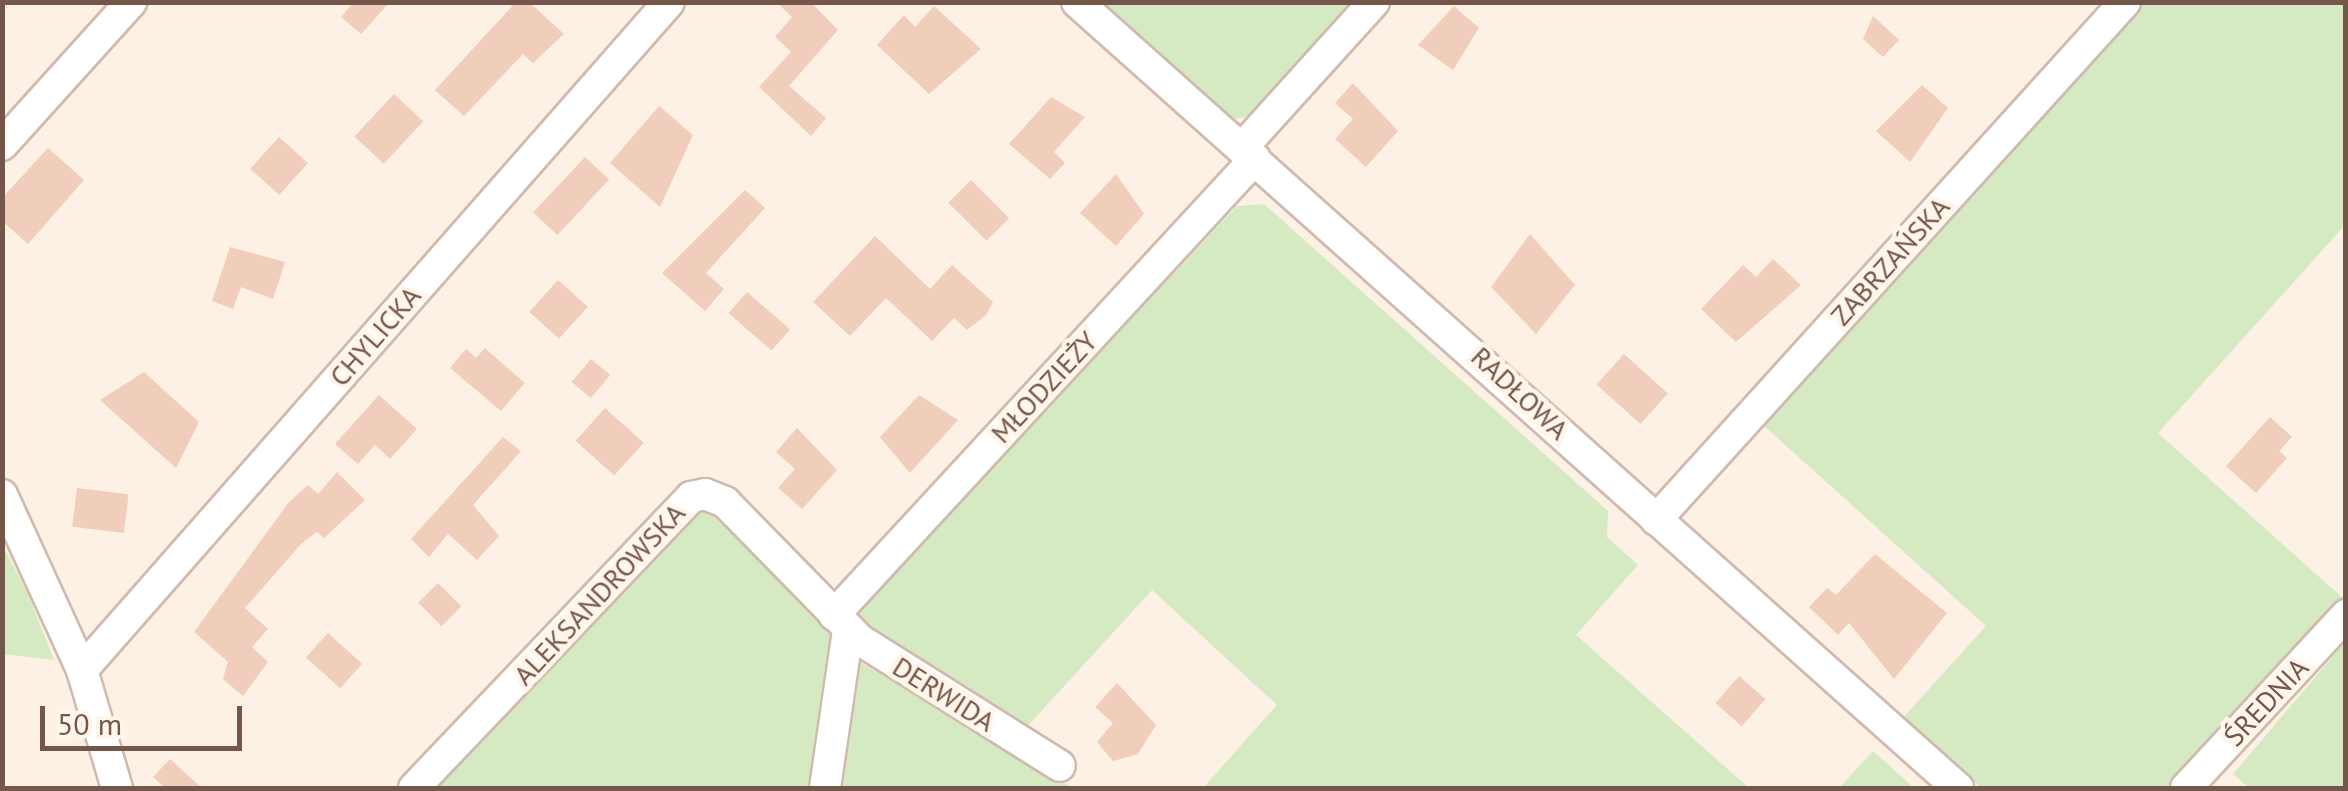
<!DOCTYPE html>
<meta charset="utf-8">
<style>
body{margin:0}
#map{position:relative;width:2348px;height:791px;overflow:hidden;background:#fcf1e4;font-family:"PT Sans",sans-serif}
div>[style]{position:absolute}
.green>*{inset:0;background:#d5eac3}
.building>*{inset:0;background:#f1cdbc;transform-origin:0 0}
.roads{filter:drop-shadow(2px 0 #d0baae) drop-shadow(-2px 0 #d0baae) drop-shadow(0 2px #d0baae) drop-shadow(0 -2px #d0baae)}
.minor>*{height:30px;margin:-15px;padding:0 15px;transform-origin:15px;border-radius:15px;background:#fff}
span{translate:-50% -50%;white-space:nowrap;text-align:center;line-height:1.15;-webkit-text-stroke:9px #fff5ea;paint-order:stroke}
.street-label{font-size:28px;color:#74564a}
.frame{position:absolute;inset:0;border:5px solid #74564a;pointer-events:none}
.scale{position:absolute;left:40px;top:706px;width:202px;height:45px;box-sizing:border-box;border:5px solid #74564a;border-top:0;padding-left:12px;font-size:30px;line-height:35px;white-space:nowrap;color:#74564a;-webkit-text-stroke:8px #fff5ea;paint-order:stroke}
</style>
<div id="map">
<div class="green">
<i style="clip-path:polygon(1102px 3px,1362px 3px,1259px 115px,1234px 119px)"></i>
<i style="clip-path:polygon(2143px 3px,2345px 3px,2345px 225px,2158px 433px,2345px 600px,2176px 788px,1981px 788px,1901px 720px,1986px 626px,1763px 425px)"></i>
<i style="clip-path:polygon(1264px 204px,1608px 511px,1607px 537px,1638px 565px,1576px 635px,1749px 788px,1203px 788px,1277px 705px,1152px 590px,1024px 730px,844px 617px,1165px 267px,1174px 273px,1237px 206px)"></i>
<i style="clip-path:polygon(705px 506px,835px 629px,817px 788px,433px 788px)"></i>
<i style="clip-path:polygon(2px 545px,26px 589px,54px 660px,3px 654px)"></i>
<i style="clip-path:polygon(2345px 642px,2345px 788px,2249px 788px,2233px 774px)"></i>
<i style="clip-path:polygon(858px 661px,1007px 748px,1073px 788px,842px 788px)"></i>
<i style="clip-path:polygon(1873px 751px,1914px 788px,1839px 788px)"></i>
</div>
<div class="building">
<i style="clip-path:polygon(354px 2px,390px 2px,361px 34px,341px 17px)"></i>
<i style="clip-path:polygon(516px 2px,529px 2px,564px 34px,533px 63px,523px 54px,464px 116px,435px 90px)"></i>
<i style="clip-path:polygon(776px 2px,811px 2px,838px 30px,789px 86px,826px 118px,811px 136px,759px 87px,791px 52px,775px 37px,792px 17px)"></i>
<i style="clip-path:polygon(934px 6px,981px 49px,929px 94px,877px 45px,904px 15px,915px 27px)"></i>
<i style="clip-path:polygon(1454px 6px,1479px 28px,1453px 70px,1418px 45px)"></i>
<i style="clip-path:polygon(1873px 16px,1899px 40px,1883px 57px,1863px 39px)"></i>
<i style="clip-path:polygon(1353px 83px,1398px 131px,1366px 167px,1335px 139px,1353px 119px,1335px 103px)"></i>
<i style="clip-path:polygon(1922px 85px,1948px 108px,1910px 162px,1876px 131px)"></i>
<i style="left:394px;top:94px;width:40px;height:58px;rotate:43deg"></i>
<i style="clip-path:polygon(1051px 97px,1085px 117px,1054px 152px,1065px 163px,1050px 179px,1009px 144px)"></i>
<i style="clip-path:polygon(659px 106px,693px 135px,660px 207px,610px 163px)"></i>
<i style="left:279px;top:137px;width:39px;height:43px;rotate:42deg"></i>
<i style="clip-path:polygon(48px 148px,84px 180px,28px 244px,2px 221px,2px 198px)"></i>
<i style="left:585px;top:157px;width:33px;height:76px;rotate:43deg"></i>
<i style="clip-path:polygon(1116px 174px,1144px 214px,1116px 246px,1080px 213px)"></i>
<i style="left:971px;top:180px;width:54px;height:32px;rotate:45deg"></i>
<i style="clip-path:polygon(745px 190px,765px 208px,706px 273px,724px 289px,705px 311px,662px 273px)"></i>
<i style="clip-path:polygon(1530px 234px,1575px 285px,1536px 334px,1491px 287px)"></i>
<i style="clip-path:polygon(875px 236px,930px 289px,952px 265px,993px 302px,986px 315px,967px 330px,954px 318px,932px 341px,886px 298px,850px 336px,813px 302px)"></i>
<i style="clip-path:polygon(230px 247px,285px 262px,273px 299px,241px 287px,233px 309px,212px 301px)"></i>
<i style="clip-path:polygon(1773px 259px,1801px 285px,1736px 342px,1701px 309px,1743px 265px,1756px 277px)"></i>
<i style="left:558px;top:280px;width:40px;height:43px;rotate:42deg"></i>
<i style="left:747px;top:292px;width:57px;height:28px;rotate:41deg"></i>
<i style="clip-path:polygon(485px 348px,525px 383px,501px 411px,450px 368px,466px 349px,476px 358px)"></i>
<i style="left:1624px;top:354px;width:59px;height:41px;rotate:42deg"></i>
<i style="left:591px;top:359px;width:25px;height:30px;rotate:40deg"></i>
<i style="clip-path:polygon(144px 372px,199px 422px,176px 468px,100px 400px)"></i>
<i style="clip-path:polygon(379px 395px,417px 429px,390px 459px,375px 445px,358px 464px,335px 444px)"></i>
<i style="clip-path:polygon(919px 395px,958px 420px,910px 473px,880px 437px)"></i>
<i style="left:605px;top:408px;width:52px;height:44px;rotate:42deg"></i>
<i style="clip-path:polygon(2270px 417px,2292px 437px,2279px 451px,2287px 458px,2256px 493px,2226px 466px)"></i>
<i style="clip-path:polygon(797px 428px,837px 470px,802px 509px,778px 488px,795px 469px,776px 452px)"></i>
<i style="clip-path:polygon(503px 437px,521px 451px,473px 505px,499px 536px,477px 560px,448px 534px,429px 557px,411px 539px)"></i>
<i style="clip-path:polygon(337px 472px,365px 500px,324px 538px,317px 532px,302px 543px,245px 608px,268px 629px,252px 647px,268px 662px,243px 696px,223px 679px,228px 662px,194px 632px,289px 502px,308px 485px,318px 494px)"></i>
<i style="left:77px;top:488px;width:52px;height:39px;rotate:7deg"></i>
<i style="clip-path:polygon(1875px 554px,1947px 613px,1894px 679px,1849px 623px,1838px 635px,1809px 607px,1827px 588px,1836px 595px)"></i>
<i style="left:438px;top:583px;width:33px;height:28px;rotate:45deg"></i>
<i style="left:328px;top:633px;width:46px;height:33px;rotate:42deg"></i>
<i style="left:1739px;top:676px;width:35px;height:36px;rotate:41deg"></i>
<i style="clip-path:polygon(1117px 683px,1156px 725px,1138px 754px,1113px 761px,1097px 742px,1113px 723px,1095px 707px)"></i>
<i style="clip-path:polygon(170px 759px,202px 788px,165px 788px,153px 777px)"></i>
</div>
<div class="roads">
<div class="minor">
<i style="left:1077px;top:2px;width:1181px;rotate:41.74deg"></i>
<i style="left:2px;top:145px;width:193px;rotate:-47.9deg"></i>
<i style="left:1242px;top:148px;width:197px;rotate:-47.9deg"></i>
<i style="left:2px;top:495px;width:192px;rotate:65.4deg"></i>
<i style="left:82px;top:670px;width:123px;rotate:73.5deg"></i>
<i style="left:1656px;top:520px;width:699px;rotate:-47.84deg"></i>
<i style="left:834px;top:615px;width:621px;rotate:-47.29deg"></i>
<i style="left:82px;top:670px;width:889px;rotate:-48.69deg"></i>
<i style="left:414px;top:788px;width:402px;rotate:-46.4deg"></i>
<i style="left:691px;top:497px;width:14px;rotate:-12deg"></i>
<i style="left:705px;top:494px;width:22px;rotate:22deg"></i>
<i style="left:725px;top:502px;width:193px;rotate:45.6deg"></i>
<i style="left:860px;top:640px;width:236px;rotate:32.2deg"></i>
<i style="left:825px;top:788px;width:159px;rotate:-81.7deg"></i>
<i style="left:2186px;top:788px;width:236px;rotate:-47.2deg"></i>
</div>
</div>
<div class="street-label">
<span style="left:1890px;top:261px;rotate:-48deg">ZABRZAŃSKA</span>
<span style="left:375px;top:336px;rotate:-49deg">CHYLICKA</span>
<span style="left:1044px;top:387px;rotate:-47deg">MŁODZIEŻY</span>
<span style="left:1520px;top:393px;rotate:43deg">RADŁOWA</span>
<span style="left:599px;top:594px;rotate:-47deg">ALEKSANDROWSKA</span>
<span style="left:944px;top:694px;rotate:32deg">DERWIDA</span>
<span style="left:2266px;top:702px;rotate:-47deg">ŚREDNIA</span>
</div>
<div class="frame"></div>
<div class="scale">50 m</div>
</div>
